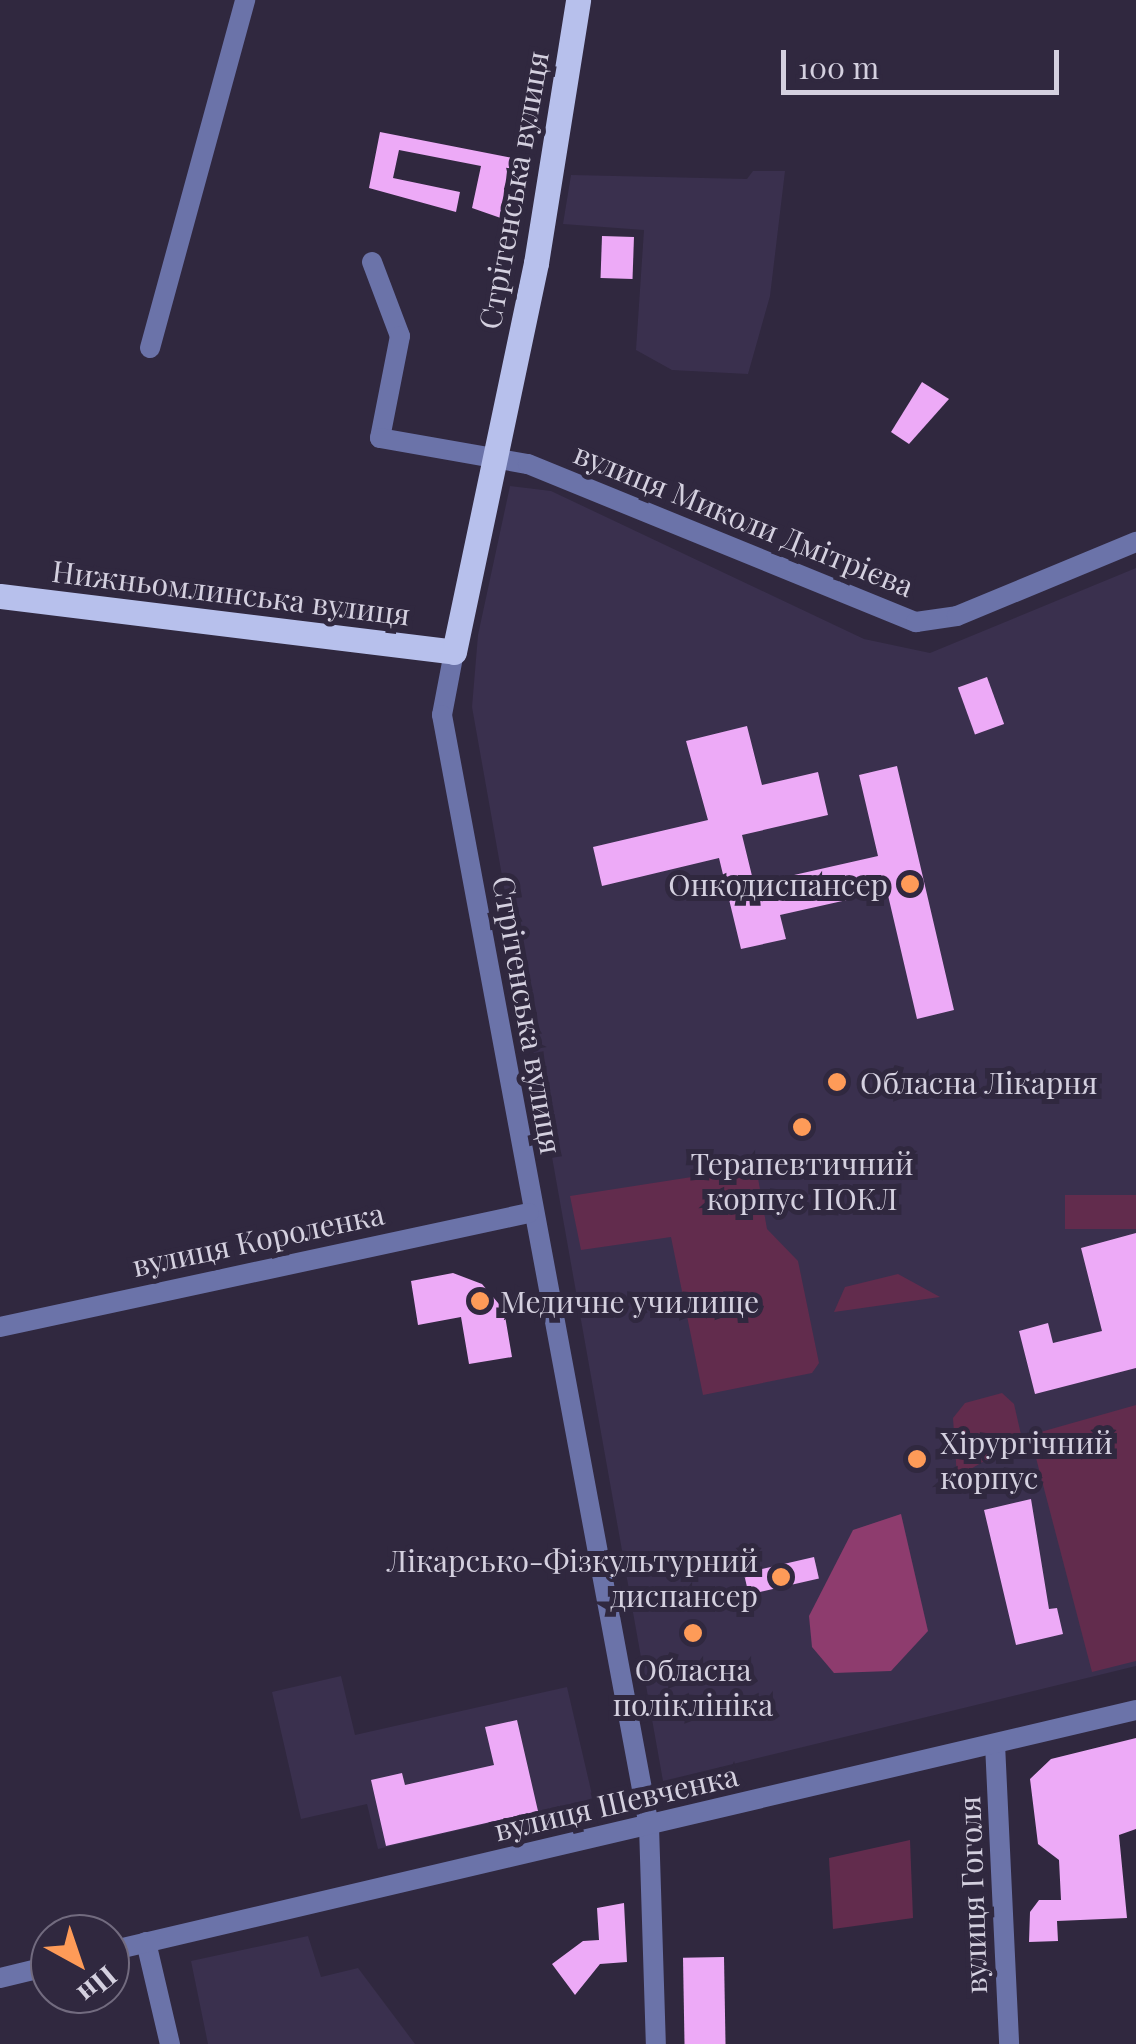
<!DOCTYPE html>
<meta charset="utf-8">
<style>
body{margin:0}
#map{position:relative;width:1136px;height:2044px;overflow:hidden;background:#30283f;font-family:"Playfair Display",serif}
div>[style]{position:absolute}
.built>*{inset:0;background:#3a304e}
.green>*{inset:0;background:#622c4d;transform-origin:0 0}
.forest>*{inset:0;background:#8e3c6e}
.building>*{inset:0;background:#edaaf7;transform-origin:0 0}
.minor>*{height:20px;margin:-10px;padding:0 10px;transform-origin:10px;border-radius:10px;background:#6b73a9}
.major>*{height:25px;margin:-12.5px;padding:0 12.5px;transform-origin:12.5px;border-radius:12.5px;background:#b7c0ec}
.dots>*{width:28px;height:28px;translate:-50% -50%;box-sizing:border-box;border:5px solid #30283f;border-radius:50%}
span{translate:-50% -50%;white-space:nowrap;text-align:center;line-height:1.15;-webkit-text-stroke:10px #30283f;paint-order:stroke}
.street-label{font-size:30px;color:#d4d0df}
.poi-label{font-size:30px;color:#d4d0df}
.right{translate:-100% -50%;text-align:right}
.left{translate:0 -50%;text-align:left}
.north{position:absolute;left:30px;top:1914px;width:100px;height:100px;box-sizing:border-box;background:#30283f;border:2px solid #726b7f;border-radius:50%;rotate:140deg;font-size:28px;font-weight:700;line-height:40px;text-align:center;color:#d4d0df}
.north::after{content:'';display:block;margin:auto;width:35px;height:45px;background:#fe9b58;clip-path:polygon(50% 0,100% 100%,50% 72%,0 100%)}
.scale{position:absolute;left:781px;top:50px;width:278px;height:45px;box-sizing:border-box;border:5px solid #d4d0df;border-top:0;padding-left:12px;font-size:30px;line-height:35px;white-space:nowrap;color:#d4d0df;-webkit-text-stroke:8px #30283f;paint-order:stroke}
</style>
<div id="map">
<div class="built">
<i style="clip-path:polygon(753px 171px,785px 171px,770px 296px,748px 374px,672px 370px,636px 350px,644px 230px,563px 224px,571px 175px,747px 179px)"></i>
<i style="clip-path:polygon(510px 486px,551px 491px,864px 639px,930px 653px,1136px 568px,1136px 1666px,663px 1781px,472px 707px,478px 635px)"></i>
<i style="clip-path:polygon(341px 1676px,355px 1735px,567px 1687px,593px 1799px,378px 1849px,367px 1804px,301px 1819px,272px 1692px)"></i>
<i style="clip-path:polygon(308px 1936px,321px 1977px,358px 1968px,415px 2044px,208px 2044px,191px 1961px)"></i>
</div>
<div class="green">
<i style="clip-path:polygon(756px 1167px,767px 1229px,798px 1261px,819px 1363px,812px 1373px,703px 1395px,671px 1237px,581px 1250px,570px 1196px)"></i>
<i style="left:1136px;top:1195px;width:34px;height:71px;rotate:90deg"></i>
<i style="clip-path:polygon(898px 1274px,940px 1297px,834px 1312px,845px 1287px)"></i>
<i style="clip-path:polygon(1002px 1393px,1014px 1404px,1022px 1439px,957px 1477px,953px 1418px,965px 1403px)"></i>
<i style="clip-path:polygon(1136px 1405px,1136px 1661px,1092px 1672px,1030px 1435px)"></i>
<i style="clip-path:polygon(910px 1840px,913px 1918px,833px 1929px,829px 1858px)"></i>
</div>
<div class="forest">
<i style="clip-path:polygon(901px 1514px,928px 1631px,891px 1671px,834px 1673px,812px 1647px,809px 1616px,853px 1530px)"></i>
</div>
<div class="building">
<i style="clip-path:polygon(380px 132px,533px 162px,521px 225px,472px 208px,481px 166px,399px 150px,393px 178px,460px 192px,456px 212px,369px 188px)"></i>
<i style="left:602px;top:236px;width:32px;height:42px;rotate:2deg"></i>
<i style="clip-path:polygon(922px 382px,949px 399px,909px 444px,891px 432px)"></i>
<i style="left:987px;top:677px;width:50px;height:31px;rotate:70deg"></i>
<i style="clip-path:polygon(747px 726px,762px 785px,818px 772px,828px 815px,742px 835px,754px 884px,878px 856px,859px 775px,897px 766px,954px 1010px,917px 1019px,887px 891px,780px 915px,786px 939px,741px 949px,719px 858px,602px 886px,593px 847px,708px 820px,686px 741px)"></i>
<i style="clip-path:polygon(1136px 1233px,1136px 1368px,1035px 1394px,1019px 1331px,1048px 1323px,1053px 1343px,1102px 1331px,1081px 1248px)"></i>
<i style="clip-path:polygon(453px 1273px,482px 1284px,504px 1310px,512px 1357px,469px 1364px,461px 1317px,418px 1325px,411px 1281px)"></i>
<i style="clip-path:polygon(1031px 1499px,1049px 1609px,1057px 1608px,1063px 1634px,1016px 1645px,984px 1510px)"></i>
<i style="left:814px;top:1557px;width:22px;height:72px;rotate:77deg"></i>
<i style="clip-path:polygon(517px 1720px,538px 1811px,386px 1846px,371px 1780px,402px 1773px,405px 1785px,494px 1765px,485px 1727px)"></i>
<i style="clip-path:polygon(1136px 1738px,1136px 1829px,1119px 1835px,1127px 1918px,1057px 1921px,1058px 1941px,1029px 1942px,1030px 1912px,1039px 1900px,1061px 1900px,1059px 1860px,1038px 1844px,1030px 1779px,1051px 1759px)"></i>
<i style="clip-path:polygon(624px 1903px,627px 1962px,600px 1964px,575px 1995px,552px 1964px,583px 1941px,599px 1940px,597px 1908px)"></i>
<i style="left:724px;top:1957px;width:87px;height:41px;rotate:89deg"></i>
</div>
<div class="minor">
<i style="left:372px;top:262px;width:79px;rotate:69.3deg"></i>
<i style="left:400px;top:336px;width:104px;rotate:101.1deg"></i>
<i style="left:380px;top:438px;width:150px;rotate:10deg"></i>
<i style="left:528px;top:464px;width:419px;rotate:22.2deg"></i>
<i style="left:916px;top:622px;width:41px;rotate:-8.3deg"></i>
<i style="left:957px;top:616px;width:194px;rotate:-22.5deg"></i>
<i style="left:150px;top:348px;width:361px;rotate:-74.7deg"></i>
<i style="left:454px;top:652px;width:64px;rotate:100.8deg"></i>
<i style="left:442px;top:715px;width:1130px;rotate:79.45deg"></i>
<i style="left:649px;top:1826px;width:218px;rotate:88.2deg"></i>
<i style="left:0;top:1327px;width:541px;rotate:-12.16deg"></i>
<i style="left:995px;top:1744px;width:300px;rotate:87.3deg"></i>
<i style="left:146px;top:1942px;width:105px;rotate:76.8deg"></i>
<i style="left:110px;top:1951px;width:1054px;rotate:-13.22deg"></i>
<i style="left:0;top:1978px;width:51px;rotate:-13.5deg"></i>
</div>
<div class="major">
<i style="left:0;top:596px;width:457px;rotate:7deg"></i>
<i style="left:454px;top:652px;width:398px;rotate:-78.1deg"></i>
<i style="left:536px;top:263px;width:266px;rotate:-80.9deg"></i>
</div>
<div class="dots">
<i style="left:910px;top:884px;background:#fe9b58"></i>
<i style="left:837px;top:1082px;background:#fe9b58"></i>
<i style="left:802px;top:1127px;background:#fe9b58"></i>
<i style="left:480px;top:1301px;background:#fe9b58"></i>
<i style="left:917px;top:1459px;background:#fe9b58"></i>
<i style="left:781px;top:1577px;background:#fe9b58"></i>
<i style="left:693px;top:1633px;background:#fe9b58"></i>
</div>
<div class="street-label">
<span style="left:513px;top:190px;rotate:-80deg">Стрітенська вулиця</span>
<span style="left:744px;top:519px;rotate:22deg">вулиця Миколи Дмітрієва</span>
<span style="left:231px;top:592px;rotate:7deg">Нижньомлинська вулиця</span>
<span style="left:528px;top:1015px;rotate:80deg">Стрітенська вулиця</span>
<span style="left:258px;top:1239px;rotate:-12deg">вулиця Короленка</span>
<span style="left:616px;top:1802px;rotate:-13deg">вулиця Шевченка</span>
<span style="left:972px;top:1895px;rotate:-92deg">вулиця Гоголя</span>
</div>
<div class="poi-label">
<span class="right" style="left:888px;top:884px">Онкодиспансер</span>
<span class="left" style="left:860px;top:1082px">Обласна Лікарня</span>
<span style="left:802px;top:1180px">Терапевтичний<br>корпус ПОКЛ</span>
<span class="left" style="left:500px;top:1301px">Медичне училище</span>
<span class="left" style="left:940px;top:1459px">Хірургічний<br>корпус</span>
<span class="right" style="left:758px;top:1577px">Лікарсько-Фізкультурний<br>диспансер</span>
<span style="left:693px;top:1686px">Обласна<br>поліклініка</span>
</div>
<div class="north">Пн</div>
<div class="scale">100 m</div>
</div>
